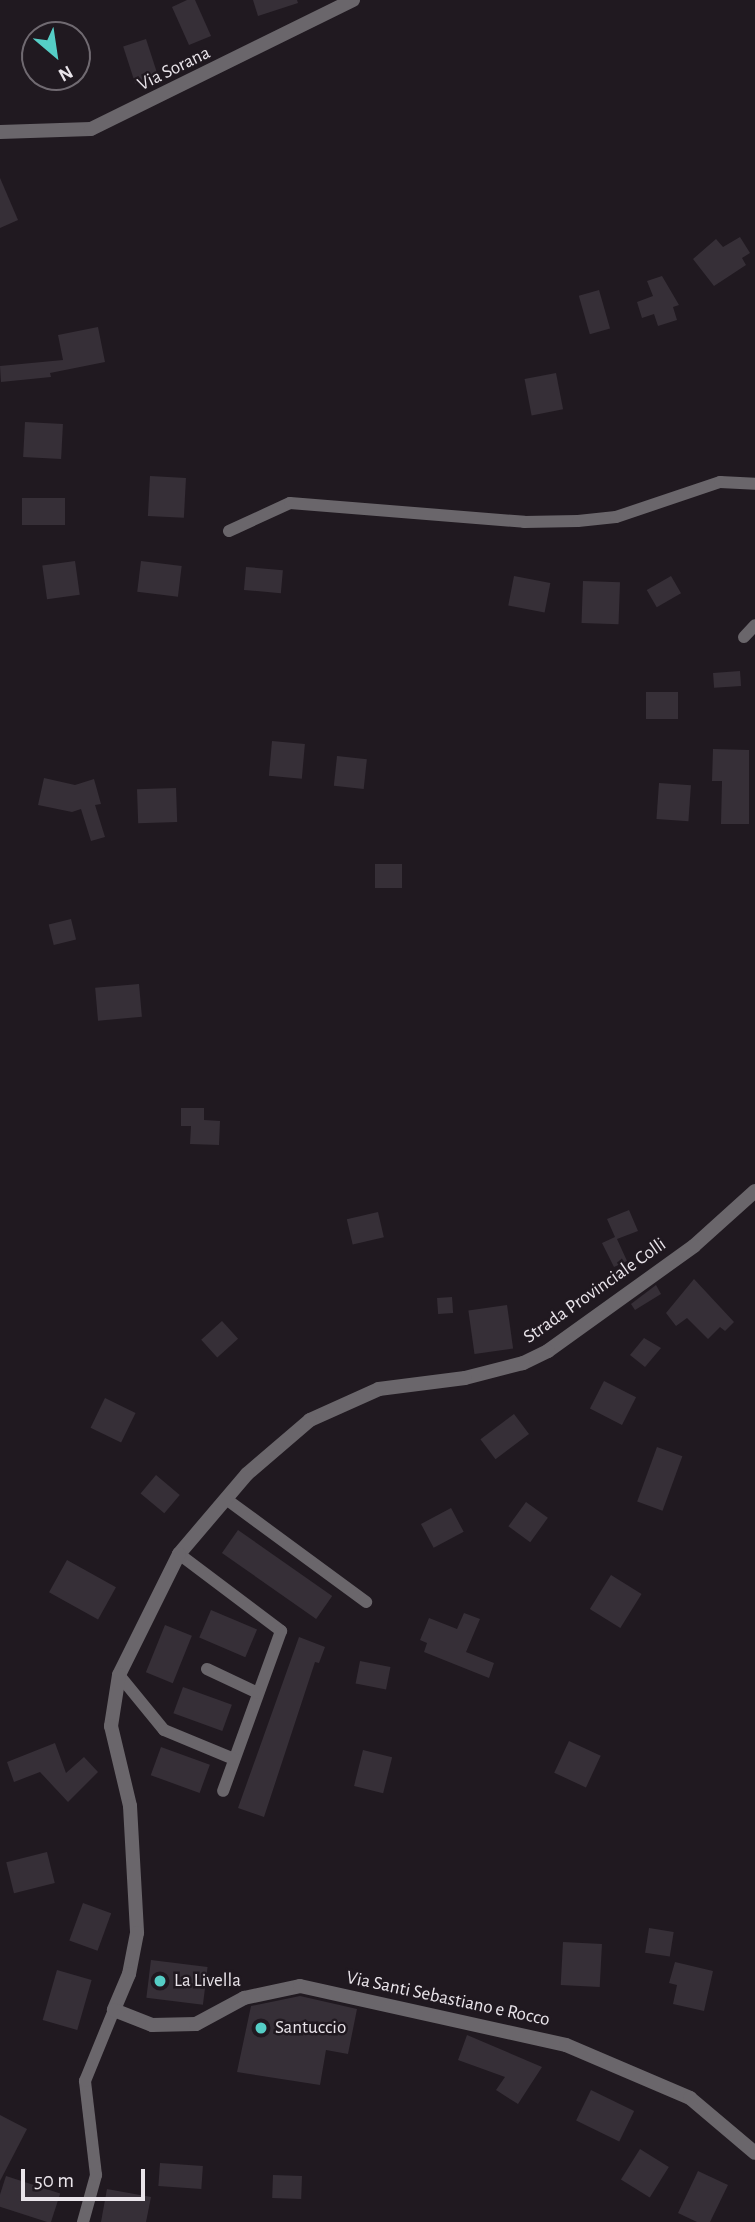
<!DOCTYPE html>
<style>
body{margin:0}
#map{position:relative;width:755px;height:2222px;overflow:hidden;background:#201920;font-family:"Alegreya Sans",sans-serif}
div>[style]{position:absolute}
.building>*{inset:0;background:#362f37;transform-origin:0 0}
.minor>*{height:12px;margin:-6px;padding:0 6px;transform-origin:6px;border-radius:6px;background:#6a666b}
.tertiary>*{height:14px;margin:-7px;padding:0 7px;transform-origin:7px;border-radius:7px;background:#6a666b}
.dots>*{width:19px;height:19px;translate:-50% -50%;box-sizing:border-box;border:4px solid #201920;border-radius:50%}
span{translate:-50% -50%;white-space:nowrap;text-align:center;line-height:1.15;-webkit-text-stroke:5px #201920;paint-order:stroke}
.street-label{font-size:19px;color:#e9e4ea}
.poi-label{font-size:19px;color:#e9e4ea}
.left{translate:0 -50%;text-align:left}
.north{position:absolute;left:21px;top:21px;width:70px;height:70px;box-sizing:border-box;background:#201920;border:2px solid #706a71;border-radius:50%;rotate:151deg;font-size:19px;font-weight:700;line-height:28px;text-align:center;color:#e9e4ea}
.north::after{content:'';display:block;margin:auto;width:24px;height:32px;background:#55cec6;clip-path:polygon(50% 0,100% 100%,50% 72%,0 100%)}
.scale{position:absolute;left:21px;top:2169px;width:124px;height:32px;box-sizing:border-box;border:4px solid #e9e4ea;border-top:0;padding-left:9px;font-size:21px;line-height:24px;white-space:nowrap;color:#e9e4ea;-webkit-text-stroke:5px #201920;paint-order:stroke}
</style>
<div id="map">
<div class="building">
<i style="clip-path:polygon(187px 0,195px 0,211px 36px,189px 45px,172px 7px)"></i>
<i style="clip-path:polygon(253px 0,297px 0,298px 3px,258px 16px)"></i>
<i style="left:146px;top:39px;width:39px;height:24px;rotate:72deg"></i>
<i style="clip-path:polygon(0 178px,18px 220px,0 228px)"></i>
<i style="clip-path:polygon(740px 237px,750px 253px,742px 258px,746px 265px,714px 286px,693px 259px,716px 239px,723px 247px)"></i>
<i style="clip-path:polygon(662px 276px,679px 305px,673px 307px,677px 320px,658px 326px,654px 314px,642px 318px,637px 302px,653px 296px,647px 281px)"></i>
<i style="left:599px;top:290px;width:40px;height:21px;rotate:74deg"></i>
<i style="clip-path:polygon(98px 327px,105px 362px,50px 373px,51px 377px,1px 382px,0 366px,63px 360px,58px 335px)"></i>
<i style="left:556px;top:373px;width:37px;height:32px;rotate:79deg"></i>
<i style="left:25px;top:422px;width:38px;height:35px;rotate:3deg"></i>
<i style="left:150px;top:476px;width:36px;height:40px;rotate:3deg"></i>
<i style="left:65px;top:498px;width:27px;height:43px;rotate:90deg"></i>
<i style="left:75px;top:561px;width:34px;height:33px;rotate:82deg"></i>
<i style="left:141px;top:561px;width:41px;height:31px;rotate:7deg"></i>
<i style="left:246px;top:567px;width:37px;height:23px;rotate:5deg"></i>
<i style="left:514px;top:576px;width:37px;height:30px;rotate:11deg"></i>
<i style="left:671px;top:576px;width:20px;height:28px;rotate:60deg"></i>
<i style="left:583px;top:581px;width:37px;height:42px;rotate:2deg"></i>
<i style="left:740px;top:671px;width:15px;height:27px;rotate:86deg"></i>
<i style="left:678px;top:692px;width:27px;height:32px;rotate:90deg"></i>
<i style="left:272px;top:741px;width:33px;height:35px;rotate:5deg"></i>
<i style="clip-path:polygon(713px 749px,749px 750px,749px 824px,721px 824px,722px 781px,712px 781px)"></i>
<i style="left:337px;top:756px;width:30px;height:30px;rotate:6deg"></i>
<i style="clip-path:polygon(44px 778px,75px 785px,94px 779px,101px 804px,95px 805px,105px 837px,91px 841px,81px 809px,72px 812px,38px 805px)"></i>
<i style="left:659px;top:783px;width:32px;height:36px;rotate:4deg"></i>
<i style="left:176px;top:788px;width:34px;height:39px;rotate:88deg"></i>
<i style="left:402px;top:864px;width:24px;height:27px;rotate:90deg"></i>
<i style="left:71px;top:919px;width:21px;height:23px;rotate:76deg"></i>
<i style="left:139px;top:984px;width:33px;height:44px;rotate:85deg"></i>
<i style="clip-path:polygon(181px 1108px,204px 1108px,204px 1120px,220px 1121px,219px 1145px,190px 1144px,191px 1126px,181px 1126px)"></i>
<i style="clip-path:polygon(629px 1210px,638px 1231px,617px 1239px,627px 1261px,614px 1267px,602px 1243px,615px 1237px,607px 1219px)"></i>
<i style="left:378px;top:1212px;width:26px;height:32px;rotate:77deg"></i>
<i style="clip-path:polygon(694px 1279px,734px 1322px,725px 1331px,720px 1327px,708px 1339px,687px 1318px,676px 1326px,666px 1313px)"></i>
<i style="clip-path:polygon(656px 1285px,661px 1294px,635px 1310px,631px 1304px)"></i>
<i style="left:452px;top:1297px;width:16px;height:15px;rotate:86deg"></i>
<i style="left:507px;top:1305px;width:44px;height:39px;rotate:82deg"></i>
<i style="left:222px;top:1321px;width:24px;height:28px;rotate:48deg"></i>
<i style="clip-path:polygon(644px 1338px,661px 1348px,645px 1367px,630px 1355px)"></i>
<i style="left:604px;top:1381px;width:36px;height:31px;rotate:27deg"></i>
<i style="left:105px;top:1398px;width:34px;height:33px;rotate:26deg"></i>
<i style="left:514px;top:1414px;width:25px;height:42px;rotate:53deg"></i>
<i style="left:657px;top:1447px;width:27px;height:58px;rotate:20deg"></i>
<i style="left:156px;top:1475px;width:31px;height:24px;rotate:40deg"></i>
<i style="left:526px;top:1502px;width:27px;height:30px;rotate:36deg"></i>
<i style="left:451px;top:1508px;width:27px;height:34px;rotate:62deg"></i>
<i style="left:238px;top:1530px;width:115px;height:28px;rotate:35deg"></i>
<i style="left:67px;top:1560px;width:56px;height:37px;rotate:29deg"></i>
<i style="left:611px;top:1575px;width:36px;height:40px;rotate:32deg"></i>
<i style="left:211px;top:1610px;width:50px;height:30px;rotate:23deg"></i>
<i style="clip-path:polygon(464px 1613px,480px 1619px,466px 1652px,494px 1663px,489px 1678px,424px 1652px,427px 1643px,420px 1640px,429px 1618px,457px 1629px)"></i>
<i style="left:165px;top:1625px;width:29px;height:51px;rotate:22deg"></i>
<i style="clip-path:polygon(299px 1637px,325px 1647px,319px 1663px,315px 1662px,264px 1817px,238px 1808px)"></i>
<i style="left:360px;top:1661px;width:31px;height:23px;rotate:11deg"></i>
<i style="left:183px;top:1687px;width:52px;height:28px;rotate:20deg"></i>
<i style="left:569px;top:1741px;width:35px;height:35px;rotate:25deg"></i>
<i style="clip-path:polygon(55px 1743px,66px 1773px,84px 1757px,98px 1772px,68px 1802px,40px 1772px,14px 1782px,7px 1762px)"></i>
<i style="left:161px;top:1747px;width:52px;height:30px;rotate:20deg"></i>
<i style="left:363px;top:1750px;width:30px;height:37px;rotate:14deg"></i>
<i style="left:47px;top:1852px;width:32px;height:42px;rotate:76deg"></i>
<i style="left:83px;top:1903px;width:30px;height:40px;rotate:20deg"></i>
<i style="left:649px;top:1928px;width:25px;height:25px;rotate:9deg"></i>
<i style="left:563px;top:1942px;width:39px;height:43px;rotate:3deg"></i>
<i style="left:151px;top:1960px;width:57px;height:38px;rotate:7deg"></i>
<i style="clip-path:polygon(675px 1962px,713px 1971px,704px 2011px,673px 2004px,677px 1985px,669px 1983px)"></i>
<i style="left:57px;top:1970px;width:36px;height:52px;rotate:16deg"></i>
<i style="clip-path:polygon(300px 1996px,357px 2009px,348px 2054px,326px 2050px,320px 2085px,237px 2072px,251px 2006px)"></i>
<i style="clip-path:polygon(467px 2035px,542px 2067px,518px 2104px,496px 2090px,505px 2077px,458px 2060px)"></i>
<i style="left:591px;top:2090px;width:48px;height:34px;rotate:26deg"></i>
<i style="clip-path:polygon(0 2115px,27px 2129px,0 2181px)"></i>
<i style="left:640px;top:2149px;width:34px;height:36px;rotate:32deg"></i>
<i style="left:160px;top:2163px;width:43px;height:23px;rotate:4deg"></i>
<i style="clip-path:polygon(698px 2171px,728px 2185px,710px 2222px,697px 2222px,678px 2213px)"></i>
<i style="left:273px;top:2175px;width:29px;height:23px;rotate:2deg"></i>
<i style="left:6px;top:2176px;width:57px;height:31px;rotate:18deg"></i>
<i style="clip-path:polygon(107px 2189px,151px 2197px,146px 2222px,101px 2222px)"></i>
</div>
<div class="minor">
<i style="left:229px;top:531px;width:67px;rotate:-24.7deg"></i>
<i style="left:290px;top:503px;width:235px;rotate:4.6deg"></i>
<i style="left:524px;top:522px;width:54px;rotate:-1.1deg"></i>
<i style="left:578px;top:521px;width:38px;rotate:-6deg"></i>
<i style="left:616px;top:517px;width:110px;rotate:-18.6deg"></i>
<i style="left:720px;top:482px;width:35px;rotate:3deg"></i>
<i style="left:744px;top:637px;width:16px;rotate:-47deg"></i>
<i style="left:226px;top:1499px;width:174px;rotate:36.3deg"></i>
<i style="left:179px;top:1554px;width:128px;rotate:37deg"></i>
<i style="left:281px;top:1631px;width:170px;rotate:109.9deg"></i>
<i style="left:207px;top:1669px;width:56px;rotate:25.2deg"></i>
<i style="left:119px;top:1675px;width:71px;rotate:50.7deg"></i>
<i style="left:164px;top:1730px;width:76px;rotate:22.5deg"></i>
<i style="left:83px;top:2222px;width:49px;rotate:-74.5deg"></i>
<i style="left:96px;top:2175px;width:95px;rotate:-96.7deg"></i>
<i style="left:85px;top:2081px;width:77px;rotate:-67.8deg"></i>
</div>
<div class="tertiary">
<i style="left:0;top:132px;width:91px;rotate:-1.9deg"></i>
<i style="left:91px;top:129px;width:292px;rotate:-26.2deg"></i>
<i style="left:755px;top:1191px;width:82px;rotate:138deg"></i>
<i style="left:694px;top:1246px;width:180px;rotate:144.3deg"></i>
<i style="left:548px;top:1351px;width:28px;rotate:154deg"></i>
<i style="left:523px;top:1363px;width:60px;rotate:165.5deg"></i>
<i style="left:465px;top:1378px;width:87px;rotate:172.7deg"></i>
<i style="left:379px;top:1389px;width:76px;rotate:155.8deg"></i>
<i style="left:310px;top:1420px;width:83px;rotate:139.4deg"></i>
<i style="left:247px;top:1474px;width:105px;rotate:130.4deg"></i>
<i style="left:179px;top:1554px;width:135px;rotate:116.4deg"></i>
<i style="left:119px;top:1675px;width:52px;rotate:98.9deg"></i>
<i style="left:111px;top:1726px;width:82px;rotate:76.6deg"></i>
<i style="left:130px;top:1806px;width:127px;rotate:86.8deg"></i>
<i style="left:137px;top:1933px;width:42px;rotate:101deg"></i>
<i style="left:129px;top:1974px;width:39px;rotate:113deg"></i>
<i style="left:114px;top:2010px;width:41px;rotate:21.5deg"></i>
<i style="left:152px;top:2025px;width:44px;rotate:-1.3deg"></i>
<i style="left:196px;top:2024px;width:55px;rotate:-28.4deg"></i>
<i style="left:244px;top:1998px;width:57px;rotate:-12.1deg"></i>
<i style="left:300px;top:1986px;width:272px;rotate:12.5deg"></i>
<i style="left:566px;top:2045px;width:135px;rotate:23.1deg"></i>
<i style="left:690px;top:2098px;width:85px;rotate:40.2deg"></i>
</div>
<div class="dots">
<i style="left:160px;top:1981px;background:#55cec6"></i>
<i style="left:261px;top:2028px;background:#55cec6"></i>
</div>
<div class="street-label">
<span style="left:174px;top:69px;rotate:-26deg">Via Sorana</span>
<span style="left:595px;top:1291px;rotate:-35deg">Strada Provinciale Colli</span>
<span style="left:448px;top:1999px;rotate:12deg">Via Santi Sebastiano e Rocco</span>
</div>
<div class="poi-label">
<span class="left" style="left:174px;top:1981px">La Livella</span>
<span class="left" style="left:275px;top:2028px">Santuccio</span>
</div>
<div class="north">N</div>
<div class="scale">50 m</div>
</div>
